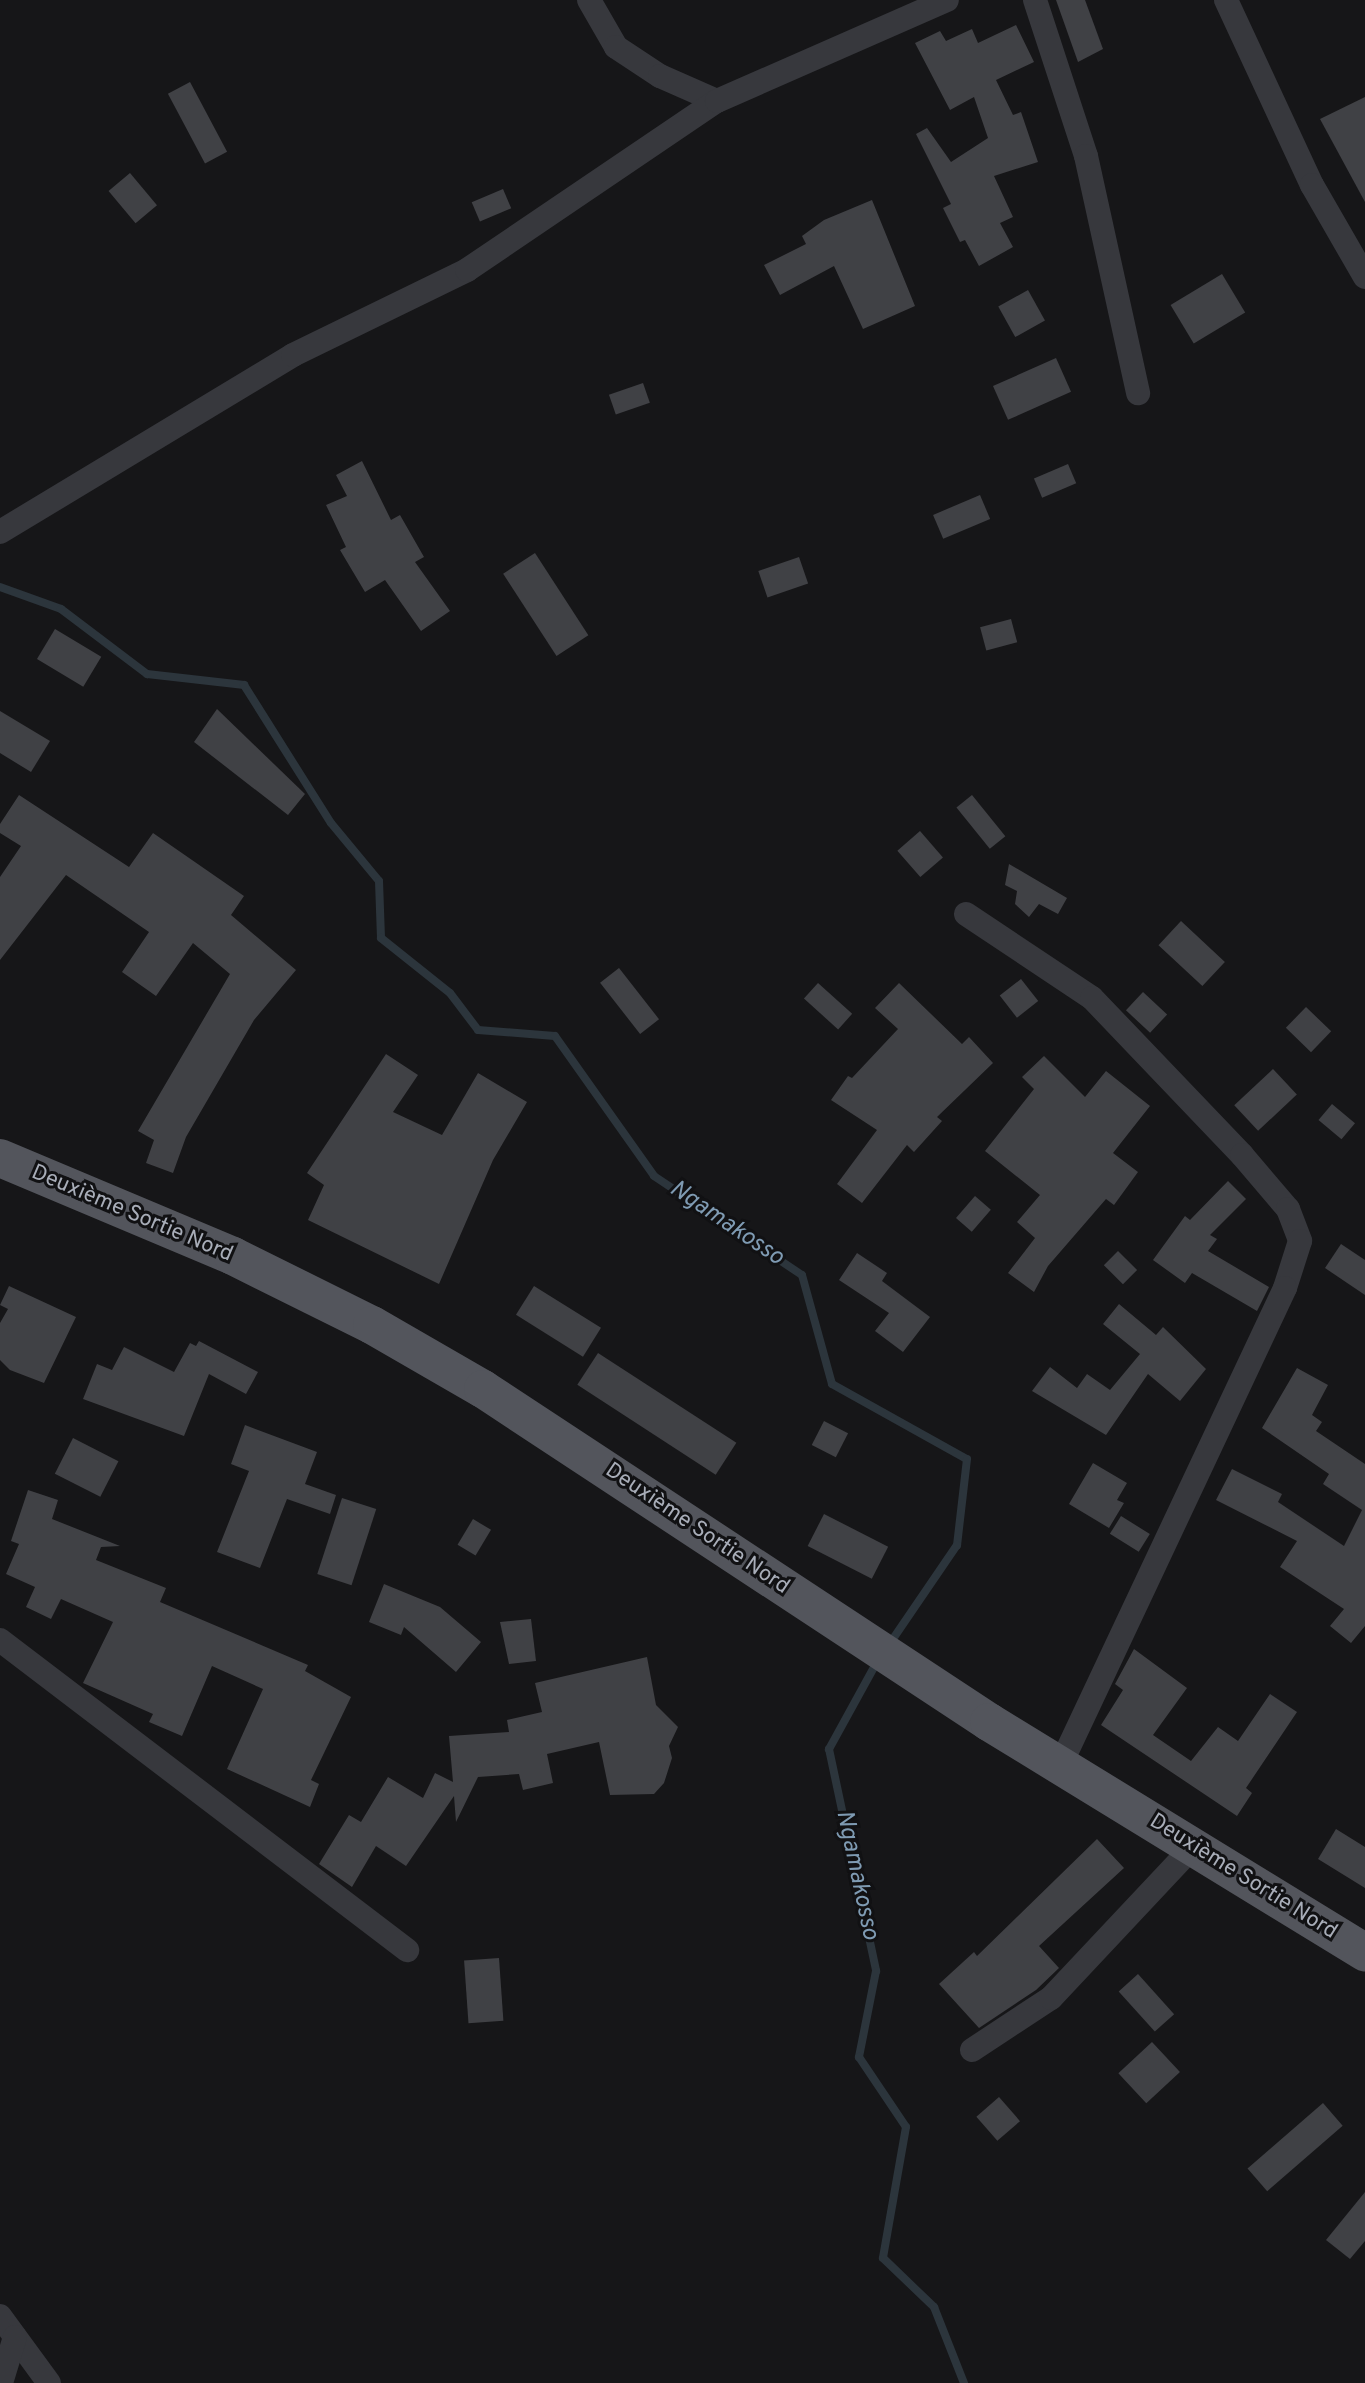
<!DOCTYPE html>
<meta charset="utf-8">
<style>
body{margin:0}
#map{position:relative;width:1365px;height:2383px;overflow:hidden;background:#161618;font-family:Overpass,sans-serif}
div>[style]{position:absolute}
.stream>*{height:8px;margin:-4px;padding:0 4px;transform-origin:4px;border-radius:4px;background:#2c353c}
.building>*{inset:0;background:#404145;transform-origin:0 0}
.minor>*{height:24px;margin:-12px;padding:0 12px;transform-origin:12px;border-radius:12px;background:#37383d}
.primary>*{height:38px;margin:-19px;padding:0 19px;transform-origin:19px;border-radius:19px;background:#53555c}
span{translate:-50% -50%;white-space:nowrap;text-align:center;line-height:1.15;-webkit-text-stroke:6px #111113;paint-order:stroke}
.street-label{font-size:22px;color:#a8adb8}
.water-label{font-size:24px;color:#7f9bb3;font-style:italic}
</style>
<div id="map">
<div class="stream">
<i style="left:0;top:587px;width:65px;rotate:19.8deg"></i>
<i style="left:61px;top:609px;width:108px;rotate:37.1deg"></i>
<i style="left:147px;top:674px;width:98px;rotate:6.5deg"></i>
<i style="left:244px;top:685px;width:163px;rotate:57.8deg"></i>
<i style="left:331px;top:823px;width:75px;rotate:50.4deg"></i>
<i style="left:379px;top:881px;width:57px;rotate:88deg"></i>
<i style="left:381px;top:938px;width:88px;rotate:38.6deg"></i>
<i style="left:450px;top:993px;width:46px;rotate:52.9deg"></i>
<i style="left:478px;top:1030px;width:77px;rotate:4.5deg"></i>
<i style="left:555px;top:1036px;width:171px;rotate:54.7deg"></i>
<i style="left:654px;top:1176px;width:178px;rotate:33.8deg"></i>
<i style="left:802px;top:1275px;width:113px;rotate:74.6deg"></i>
<i style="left:832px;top:1384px;width:154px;rotate:29.1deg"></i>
<i style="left:967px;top:1459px;width:87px;rotate:96.6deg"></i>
<i style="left:957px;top:1545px;width:122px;rotate:124.3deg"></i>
<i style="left:878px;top:1660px;width:102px;rotate:118.8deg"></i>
<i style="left:829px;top:1749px;width:227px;rotate:78deg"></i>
<i style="left:876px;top:1971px;width:88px;rotate:101.2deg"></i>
<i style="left:859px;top:2057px;width:84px;rotate:56.1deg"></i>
<i style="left:906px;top:2127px;width:133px;rotate:100deg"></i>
<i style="left:883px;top:2258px;width:71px;rotate:43.9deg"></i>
<i style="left:934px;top:2307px;width:82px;rotate:68.5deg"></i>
</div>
<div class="building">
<i style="clip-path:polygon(1056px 0,1085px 0,1103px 49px,1078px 62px)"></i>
<i style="clip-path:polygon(1016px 25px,1034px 62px,996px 80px,1013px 115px,1021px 112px,1038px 162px,994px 176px,1013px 217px,1000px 223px,1013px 247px,979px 266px,965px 240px,960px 242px,943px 208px,951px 204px,916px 134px,927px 128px,951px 162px,988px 138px,974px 97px,950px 110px,915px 43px,940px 31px,946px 41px,972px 29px,978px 43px)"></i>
<i style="left:190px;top:82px;width:79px;height:25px;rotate:62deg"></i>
<i style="clip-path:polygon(1365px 97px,1365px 202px,1320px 119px)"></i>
<i style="left:130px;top:173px;width:42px;height:28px;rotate:50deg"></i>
<i style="left:503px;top:189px;width:21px;height:34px;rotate:67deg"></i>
<i style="clip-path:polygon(872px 200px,915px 306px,863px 329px,834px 266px,780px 295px,764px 265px,806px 244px,802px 236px,824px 220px)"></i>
<i style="left:1222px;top:274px;width:45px;height:60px;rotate:59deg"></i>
<i style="left:1028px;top:290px;width:35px;height:34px;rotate:61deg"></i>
<i style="left:1056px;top:358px;width:37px;height:69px;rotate:66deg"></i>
<i style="left:643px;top:383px;width:21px;height:36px;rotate:71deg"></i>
<i style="clip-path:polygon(362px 461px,391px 520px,400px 515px,424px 557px,415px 562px,450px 611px,421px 631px,385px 580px,365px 592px,340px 550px,346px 547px,326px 505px,347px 496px,336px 475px)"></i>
<i style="left:1068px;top:464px;width:21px;height:37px;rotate:67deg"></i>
<i style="left:980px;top:495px;width:26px;height:51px;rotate:67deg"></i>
<i style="left:535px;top:553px;width:98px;height:38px;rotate:57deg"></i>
<i style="left:799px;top:557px;width:28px;height:43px;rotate:71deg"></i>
<i style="left:1011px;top:619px;width:24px;height:32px;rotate:75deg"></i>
<i style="left:55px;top:629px;width:54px;height:35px;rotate:31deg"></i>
<i style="clip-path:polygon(217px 709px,305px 794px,288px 815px,194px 742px)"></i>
<i style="clip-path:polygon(0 711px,50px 741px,31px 772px,0 753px)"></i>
<i style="clip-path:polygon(19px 795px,129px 867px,153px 833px,244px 896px,231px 915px,296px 970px,254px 1020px,186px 1137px,173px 1173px,146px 1163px,154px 1140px,138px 1131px,230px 974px,193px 943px,156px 996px,122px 972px,149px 932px,66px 875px,0 960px,0 877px,21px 846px,0 833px,0 824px)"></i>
<i style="left:972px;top:795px;width:53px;height:20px;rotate:51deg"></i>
<i style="left:920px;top:831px;width:35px;height:30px;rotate:49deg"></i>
<i style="clip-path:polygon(1009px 864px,1067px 898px,1058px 914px,1039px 904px,1029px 917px,1015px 904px,1017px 891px,1005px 885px)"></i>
<i style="left:1181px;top:921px;width:60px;height:33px;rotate:43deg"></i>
<i style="left:619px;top:968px;width:65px;height:24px;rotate:52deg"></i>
<i style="left:1021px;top:979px;width:28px;height:27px;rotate:52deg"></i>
<i style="left:818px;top:983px;width:46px;height:21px;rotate:42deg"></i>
<i style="clip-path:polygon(899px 983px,962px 1044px,969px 1037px,993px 1063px,937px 1117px,942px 1121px,914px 1152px,907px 1145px,862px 1203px,837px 1184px,877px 1130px,831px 1100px,848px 1076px,852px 1078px,898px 1029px,875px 1008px)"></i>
<i style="left:1143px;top:992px;width:33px;height:25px;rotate:43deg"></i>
<i style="left:1306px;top:1007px;width:35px;height:29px;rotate:44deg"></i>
<i style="clip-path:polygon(386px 1054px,418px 1075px,393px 1112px,442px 1135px,478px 1073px,527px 1102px,493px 1160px,439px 1284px,308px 1220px,324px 1185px,307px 1173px)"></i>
<i style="clip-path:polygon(1044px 1056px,1085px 1097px,1106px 1071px,1150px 1106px,1113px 1153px,1138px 1172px,1114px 1205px,1106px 1199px,1048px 1266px,1034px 1292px,1008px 1273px,1035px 1238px,1017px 1222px,1040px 1195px,985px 1151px,1034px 1089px,1022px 1077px)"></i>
<i style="left:1273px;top:1069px;width:35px;height:53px;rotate:47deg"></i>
<i style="left:1332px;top:1104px;width:30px;height:21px;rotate:40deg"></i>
<i style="clip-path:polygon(1228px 1181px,1246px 1199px,1210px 1235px,1217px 1239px,1208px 1251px,1269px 1287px,1257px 1311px,1192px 1273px,1185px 1283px,1153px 1260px,1185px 1216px,1190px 1220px)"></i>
<i style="left:975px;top:1196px;width:21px;height:29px;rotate:41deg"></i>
<i style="clip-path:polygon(1341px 1244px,1365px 1260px,1365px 1295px,1325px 1268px)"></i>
<i style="left:1118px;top:1251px;width:27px;height:20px;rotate:45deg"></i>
<i style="clip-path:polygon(857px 1253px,887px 1273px,882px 1281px,930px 1317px,903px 1352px,875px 1331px,889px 1313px,839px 1280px)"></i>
<i style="clip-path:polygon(9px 1286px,76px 1317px,44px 1383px,10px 1370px,0 1360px,0 1323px,8px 1309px,0 1305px)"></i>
<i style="left:534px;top:1286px;width:79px;height:34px;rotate:32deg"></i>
<i style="clip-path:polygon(1119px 1304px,1156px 1335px,1163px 1327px,1206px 1369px,1180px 1401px,1148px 1374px,1106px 1435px,1032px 1391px,1050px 1367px,1077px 1388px,1087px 1374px,1110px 1390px,1140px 1354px,1103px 1324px)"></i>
<i style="clip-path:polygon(199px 1341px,258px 1372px,246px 1394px,209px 1374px,184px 1436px,83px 1399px,97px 1364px,112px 1370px,124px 1347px,174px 1372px,190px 1343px,196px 1346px)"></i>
<i style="left:598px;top:1353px;width:165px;height:38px;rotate:33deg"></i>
<i style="clip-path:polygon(1297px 1368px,1328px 1385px,1312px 1415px,1322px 1422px,1316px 1431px,1365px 1464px,1365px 1626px,1351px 1643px,1330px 1626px,1344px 1609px,1280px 1567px,1297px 1541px,1216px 1500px,1232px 1469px,1282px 1494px,1278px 1502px,1344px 1546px,1362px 1510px,1323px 1484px,1329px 1474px,1262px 1428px)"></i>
<i style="left:824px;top:1421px;width:27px;height:27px;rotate:27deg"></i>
<i style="clip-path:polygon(245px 1425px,317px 1452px,305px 1484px,336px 1495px,330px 1514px,287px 1499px,260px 1568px,217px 1552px,249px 1471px,231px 1464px)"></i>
<i style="left:73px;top:1438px;width:51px;height:40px;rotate:27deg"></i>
<i style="clip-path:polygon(1093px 1463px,1127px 1483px,1117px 1500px,1124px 1503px,1109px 1528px,1069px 1504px)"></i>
<i style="clip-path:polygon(28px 1490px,58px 1500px,52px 1519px,120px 1546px,101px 1547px,96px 1560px,166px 1588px,160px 1602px,308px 1665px,305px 1671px,351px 1697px,311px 1780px,319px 1784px,310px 1807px,227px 1769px,263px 1689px,212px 1666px,182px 1736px,149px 1722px,153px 1714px,83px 1683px,113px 1622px,61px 1599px,51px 1619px,26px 1607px,35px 1587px,6px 1574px,19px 1544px,11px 1541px)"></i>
<i style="left:342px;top:1498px;width:36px;height:80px;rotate:18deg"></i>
<i style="left:824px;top:1514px;width:72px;height:36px;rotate:27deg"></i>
<i style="left:1121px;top:1516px;width:34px;height:21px;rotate:32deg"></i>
<i style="left:473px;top:1519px;width:21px;height:30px;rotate:31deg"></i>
<i style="clip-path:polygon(384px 1584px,440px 1607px,481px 1642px,456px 1672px,404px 1627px,401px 1635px,369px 1622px)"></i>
<i style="clip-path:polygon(531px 1619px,536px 1661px,509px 1664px,500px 1622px)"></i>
<i style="clip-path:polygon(1134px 1649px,1187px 1688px,1153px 1735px,1191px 1761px,1218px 1727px,1238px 1741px,1270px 1694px,1297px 1712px,1246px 1788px,1252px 1793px,1237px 1816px,1101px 1725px,1123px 1690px,1115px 1684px)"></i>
<i style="clip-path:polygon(647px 1657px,656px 1705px,678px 1727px,669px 1746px,672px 1758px,664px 1783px,654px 1794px,610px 1795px,599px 1742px,547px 1754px,553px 1783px,523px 1790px,519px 1774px,478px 1777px,456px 1822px,454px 1796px,406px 1866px,376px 1846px,352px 1887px,319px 1864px,349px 1815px,361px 1822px,388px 1777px,423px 1798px,435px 1773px,453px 1782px,449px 1736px,509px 1732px,507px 1720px,542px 1712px,535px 1683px)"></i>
<i style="clip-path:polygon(1336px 1829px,1365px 1847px,1365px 1888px,1318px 1859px)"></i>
<i style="clip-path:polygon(1097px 1839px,1124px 1868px,1039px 1946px,1059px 1968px,1036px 1990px,979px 2028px,939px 1984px,974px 1952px,977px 1956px)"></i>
<i style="left:499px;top:1958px;width:63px;height:35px;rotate:86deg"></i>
<i style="left:1138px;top:1974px;width:54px;height:26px;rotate:48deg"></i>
<i style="left:1152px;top:2042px;width:41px;height:46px;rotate:47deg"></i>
<i style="left:999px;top:2097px;width:32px;height:30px;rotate:49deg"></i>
<i style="left:1323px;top:2103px;width:30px;height:100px;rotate:49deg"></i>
<i style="clip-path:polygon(1365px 2192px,1365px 2241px,1350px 2259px,1326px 2240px)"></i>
</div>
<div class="minor">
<i style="left:589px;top:0;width:54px;rotate:60.1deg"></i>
<i style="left:616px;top:47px;width:53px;rotate:33.4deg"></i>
<i style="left:660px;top:76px;width:62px;rotate:23.7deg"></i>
<i style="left:1035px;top:0;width:164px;rotate:71.9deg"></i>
<i style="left:1086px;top:156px;width:243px;rotate:77.6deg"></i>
<i style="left:1226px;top:0;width:204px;rotate:65.1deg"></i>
<i style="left:1312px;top:185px;width:106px;rotate:60.1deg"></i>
<i style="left:0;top:532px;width:342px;rotate:-31.1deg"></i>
<i style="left:293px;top:355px;width:194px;rotate:-26deg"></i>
<i style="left:467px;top:270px;width:302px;rotate:-34.1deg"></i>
<i style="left:717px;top:101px;width:251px;rotate:-23.7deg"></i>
<i style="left:966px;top:914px;width:151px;rotate:33.7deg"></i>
<i style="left:1092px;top:998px;width:217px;rotate:46.3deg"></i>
<i style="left:1242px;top:1155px;width:71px;rotate:49.6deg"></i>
<i style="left:1288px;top:1209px;width:34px;rotate:69deg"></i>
<i style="left:1300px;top:1241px;width:49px;rotate:107.7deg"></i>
<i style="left:1285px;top:1288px;width:528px;rotate:115.21deg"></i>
<i style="left:0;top:1640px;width:512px;rotate:37.3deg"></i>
<i style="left:972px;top:2050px;width:95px;rotate:-33.4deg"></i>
<i style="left:1051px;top:1998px;width:207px;rotate:-46.8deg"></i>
<i style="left:0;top:2316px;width:83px;rotate:53.8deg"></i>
<i style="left:1px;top:2383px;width:48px;rotate:-73.1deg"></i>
</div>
<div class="primary">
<i style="left:0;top:1158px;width:253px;rotate:22.8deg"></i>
<i style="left:233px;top:1256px;width:155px;rotate:26.4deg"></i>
<i style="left:372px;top:1325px;width:128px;rotate:30deg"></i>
<i style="left:483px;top:1389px;width:606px;rotate:33.35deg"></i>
<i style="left:989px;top:1722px;width:441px;rotate:31.5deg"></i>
</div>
<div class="street-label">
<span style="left:132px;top:1214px;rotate:23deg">Deuxième Sortie Nord</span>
<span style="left:697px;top:1529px;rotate:34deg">Deuxième Sortie Nord</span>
<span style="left:1243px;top:1877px;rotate:32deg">Deuxième Sortie Nord</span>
</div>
<div class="water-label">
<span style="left:726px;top:1224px;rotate:34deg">Ngamakosso</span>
<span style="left:856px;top:1875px;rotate:78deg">Ngamakosso</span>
</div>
</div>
